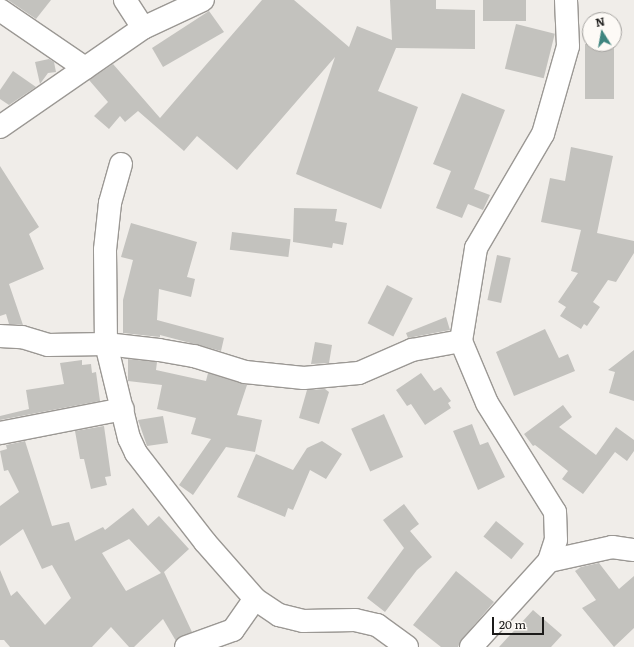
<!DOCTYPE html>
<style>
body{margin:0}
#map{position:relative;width:634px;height:647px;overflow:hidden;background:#f0ede9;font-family:Literata,serif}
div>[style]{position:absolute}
.building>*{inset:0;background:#c3c2be;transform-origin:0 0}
.roads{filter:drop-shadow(1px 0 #9b9894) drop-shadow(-1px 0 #9b9894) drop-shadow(0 1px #9b9894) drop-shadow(0 -1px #9b9894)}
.minor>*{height:22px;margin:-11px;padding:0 11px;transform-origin:11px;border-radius:11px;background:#fff}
span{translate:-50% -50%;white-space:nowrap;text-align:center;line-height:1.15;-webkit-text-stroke:4px #fdfaf6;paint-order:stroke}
.north{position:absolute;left:582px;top:12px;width:40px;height:40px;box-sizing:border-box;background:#fdfaf6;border:1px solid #a3a19e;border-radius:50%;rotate:349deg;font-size:11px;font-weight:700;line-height:16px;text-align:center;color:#1c1b1a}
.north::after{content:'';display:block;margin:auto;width:14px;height:18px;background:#3e857f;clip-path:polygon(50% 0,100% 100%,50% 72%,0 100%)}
.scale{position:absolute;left:492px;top:617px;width:52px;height:18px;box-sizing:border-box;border:2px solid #1c1b1a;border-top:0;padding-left:5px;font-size:12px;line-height:14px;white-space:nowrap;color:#1c1b1a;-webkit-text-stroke:3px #fdfaf6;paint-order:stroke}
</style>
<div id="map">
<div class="building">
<i style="clip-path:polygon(8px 0,51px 0,36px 19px)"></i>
<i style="clip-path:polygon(262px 0,294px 0,349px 47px,357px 26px,392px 40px,390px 0,436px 0,436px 9px,475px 10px,475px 49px,396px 48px,378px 91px,418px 107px,381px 209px,296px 174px,335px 57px,237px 170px,197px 136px,184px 151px,138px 111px,125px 122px,120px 116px,109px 129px,94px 116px,108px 102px,89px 80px,113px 64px,160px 118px)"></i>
<i style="left:483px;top:0;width:43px;height:21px"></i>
<i style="clip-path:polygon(209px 11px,224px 32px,163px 67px,152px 48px)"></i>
<i style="left:516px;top:24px;width:40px;height:46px;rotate:14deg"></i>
<i style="left:585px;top:44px;width:29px;height:55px"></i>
<i style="clip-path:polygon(49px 59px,54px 62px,56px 72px,48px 73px,40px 84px,35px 62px)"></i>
<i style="clip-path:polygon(13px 71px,36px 87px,9px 105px,0 99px,0 90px)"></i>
<i style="clip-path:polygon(462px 93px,505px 110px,474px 189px,490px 195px,483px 210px,468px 204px,462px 218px,436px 208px,451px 171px,433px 164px)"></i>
<i style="clip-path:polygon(571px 147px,613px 156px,597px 233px,634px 241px,634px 253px,616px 282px,608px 280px,593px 302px,600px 307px,587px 326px,584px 324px,581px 329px,560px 316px,566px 307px,558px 302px,578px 273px,571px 271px,581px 230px,541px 222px,550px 178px,565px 181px)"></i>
<i style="clip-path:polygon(0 166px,39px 227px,29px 234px,44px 269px,9px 284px,23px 325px,9px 324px,6px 314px,0 316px)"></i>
<i style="clip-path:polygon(294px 208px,337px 209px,335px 221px,347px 223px,343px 245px,333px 243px,332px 248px,293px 242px)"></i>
<i style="clip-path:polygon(131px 223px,197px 242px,187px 277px,195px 279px,191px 297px,159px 289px,157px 320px,224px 338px,221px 351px,160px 335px,160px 337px,123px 333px,123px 300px,133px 260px,121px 257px)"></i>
<i style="left:232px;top:232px;width:59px;height:18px;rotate:7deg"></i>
<i style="left:497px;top:255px;width:14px;height:46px;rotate:12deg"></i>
<i style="left:387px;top:285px;width:29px;height:43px;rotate:27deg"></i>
<i style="clip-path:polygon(446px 317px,450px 330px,408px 338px,406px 333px)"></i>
<i style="clip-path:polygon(545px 329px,559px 358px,568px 354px,575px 371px,514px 396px,496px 352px)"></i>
<i style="clip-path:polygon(315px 342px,332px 345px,329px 363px,311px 364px)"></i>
<i style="clip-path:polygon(634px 350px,634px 401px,609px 393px,615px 372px,608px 370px)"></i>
<i style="clip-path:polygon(128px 359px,157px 362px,156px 370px,206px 381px,208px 373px,247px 385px,237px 415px,262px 420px,255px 452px,226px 447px,193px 495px,179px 485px,211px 439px,191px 434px,196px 418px,157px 409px,162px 385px,128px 381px)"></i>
<i style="clip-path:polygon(82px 360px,82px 365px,91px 364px,92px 373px,96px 372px,100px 401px,0 420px,0 416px,29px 409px,26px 390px,64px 384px,60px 363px)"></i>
<i style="clip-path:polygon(421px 373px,434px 391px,441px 387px,451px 401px,448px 403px,451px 408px,425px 425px,411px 404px,407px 406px,396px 390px)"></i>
<i style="clip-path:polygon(325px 389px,329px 392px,319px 424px,299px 418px,307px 390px)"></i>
<i style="clip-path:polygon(563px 405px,572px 417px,559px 427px,596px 455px,616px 427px,634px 440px,634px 451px,627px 461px,615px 452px,583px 494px,562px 479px,568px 471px,535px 445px,533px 446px,524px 434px)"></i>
<i style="left:384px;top:414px;width:47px;height:36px;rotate:66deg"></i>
<i style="clip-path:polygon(163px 416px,168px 443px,147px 446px,138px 420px)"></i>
<i style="clip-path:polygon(472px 424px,480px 445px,488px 442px,505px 477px,478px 490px,453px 431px)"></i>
<i style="clip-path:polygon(104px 426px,111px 476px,105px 477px,107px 485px,91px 489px,84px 459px,80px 459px,75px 431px)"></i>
<i style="clip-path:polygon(evenodd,25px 441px,52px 526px,69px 522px,75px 541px,103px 527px,105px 530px,133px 508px,148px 526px,159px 516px,189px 549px,164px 572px,192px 632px,176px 641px,163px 619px,134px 647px,129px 647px,111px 627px,92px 647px,10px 647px,4px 640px,0 640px,0 570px,11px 596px,17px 591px,45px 625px,71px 598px,52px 565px,42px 569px,23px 529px,0 546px,0 506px,19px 492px,8px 470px,4px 471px,0 451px,7px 449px,6px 445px,25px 441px,129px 539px,161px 573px,126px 591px,102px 553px,129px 539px)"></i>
<i style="clip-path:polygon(322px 441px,342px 454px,326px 479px,310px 470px,293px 510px,288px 508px,285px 517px,237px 497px,256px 454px,293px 470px,307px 448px)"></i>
<i style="clip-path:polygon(404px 504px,419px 524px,410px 531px,432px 557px,417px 570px,385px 612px,367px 598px,404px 548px,383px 520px)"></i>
<i style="left:496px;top:521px;width:36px;height:20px;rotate:39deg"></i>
<i style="clip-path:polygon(599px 563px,619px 589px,634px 576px,634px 628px,614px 647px,582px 608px,596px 600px,575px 571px,581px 567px)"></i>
<i style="clip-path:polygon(456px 571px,494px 602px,462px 639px,458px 647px,441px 647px,413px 625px)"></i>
<i style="clip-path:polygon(533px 610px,562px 635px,551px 647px,499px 647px)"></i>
</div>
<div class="roads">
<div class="minor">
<i style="left:125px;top:0;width:33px;rotate:57deg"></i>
<i style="left:0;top:10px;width:103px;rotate:34.3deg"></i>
<i style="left:0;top:127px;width:174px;rotate:-34.7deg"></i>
<i style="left:143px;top:28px;width:66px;rotate:-25deg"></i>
<i style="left:121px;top:164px;width:41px;rotate:105.8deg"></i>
<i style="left:110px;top:203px;width:47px;rotate:96.1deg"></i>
<i style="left:105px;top:250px;width:94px;rotate:89.4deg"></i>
<i style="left:106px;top:344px;width:97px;rotate:76.3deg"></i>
<i style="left:129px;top:438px;width:17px;rotate:65deg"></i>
<i style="left:136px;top:453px;width:113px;rotate:52.2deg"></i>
<i style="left:205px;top:542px;width:76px;rotate:48.7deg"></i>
<i style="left:255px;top:599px;width:29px;rotate:34deg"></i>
<i style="left:279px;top:615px;width:25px;rotate:14deg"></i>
<i style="left:303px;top:621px;width:52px;rotate:-1.1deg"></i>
<i style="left:355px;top:620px;width:23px;rotate:13deg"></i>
<i style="left:377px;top:625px;width:37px;rotate:36deg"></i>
<i style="left:0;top:336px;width:22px;rotate:3deg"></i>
<i style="left:22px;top:337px;width:27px;rotate:17deg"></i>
<i style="left:48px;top:345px;width:58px;rotate:-1deg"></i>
<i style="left:106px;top:344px;width:53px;rotate:6.5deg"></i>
<i style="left:159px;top:350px;width:36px;rotate:10deg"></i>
<i style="left:194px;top:356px;width:53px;rotate:17.4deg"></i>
<i style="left:245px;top:372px;width:59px;rotate:5.8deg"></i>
<i style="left:304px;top:378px;width:55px;rotate:-5.2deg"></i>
<i style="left:359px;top:373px;width:58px;rotate:-23.5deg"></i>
<i style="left:412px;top:350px;width:50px;rotate:-10.4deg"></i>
<i style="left:0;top:433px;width:125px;rotate:-11deg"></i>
<i style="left:549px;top:561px;width:65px;rotate:-12.5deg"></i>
<i style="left:612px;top:547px;width:22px;rotate:8deg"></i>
<i style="left:186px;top:647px;width:50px;rotate:-19.9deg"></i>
<i style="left:233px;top:630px;width:38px;rotate:-55deg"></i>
<i style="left:471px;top:647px;width:116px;rotate:-47.8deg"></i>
<i style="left:549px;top:561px;width:22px;rotate:-72deg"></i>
<i style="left:556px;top:540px;width:28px;rotate:-92deg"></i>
<i style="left:555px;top:512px;width:128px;rotate:-122deg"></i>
<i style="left:487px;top:403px;width:67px;rotate:-112.8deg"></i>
<i style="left:461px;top:341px;width:94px;rotate:-80.8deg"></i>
<i style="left:476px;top:248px;width:132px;rotate:-59.6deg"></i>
<i style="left:543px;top:134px;width:91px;rotate:-74.1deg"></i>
<i style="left:568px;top:46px;width:46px;rotate:-92.5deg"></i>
</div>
</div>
<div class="north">N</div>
<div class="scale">20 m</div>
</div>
